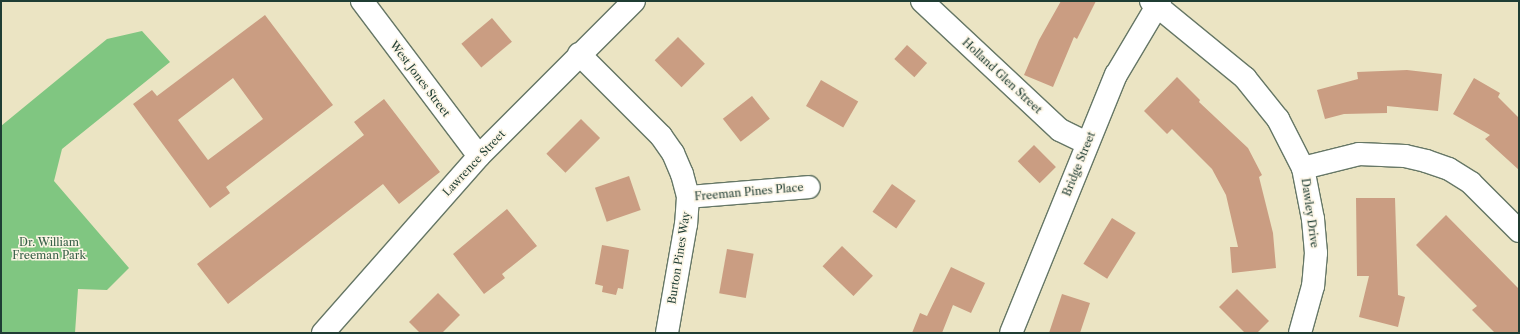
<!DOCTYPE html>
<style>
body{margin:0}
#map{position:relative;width:1520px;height:334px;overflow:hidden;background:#ebe4c3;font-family:"Libre Caslon Text",serif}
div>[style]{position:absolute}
.green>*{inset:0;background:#80c681}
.building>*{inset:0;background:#ca9d82;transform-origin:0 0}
.roads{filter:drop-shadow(1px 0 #676) drop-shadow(-1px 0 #676) drop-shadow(0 1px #676) drop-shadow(0 -1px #676)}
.minor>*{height:22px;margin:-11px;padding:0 11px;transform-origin:11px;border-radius:11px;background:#fff}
span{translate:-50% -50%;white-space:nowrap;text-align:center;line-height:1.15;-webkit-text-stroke:3px #fcf5e5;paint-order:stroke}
.street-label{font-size:11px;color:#1f3d34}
.park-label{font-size:11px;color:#375f47}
.frame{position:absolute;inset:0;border:2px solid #1f3d34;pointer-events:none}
</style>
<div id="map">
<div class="green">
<i style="clip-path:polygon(142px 31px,170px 62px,62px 149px,54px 181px,129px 268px,107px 290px,78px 289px,75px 333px,1px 333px,1px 126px,107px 39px)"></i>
</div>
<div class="building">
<i style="clip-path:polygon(1061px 1px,1096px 1px,1077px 39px,1074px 37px,1053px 87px,1024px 75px,1039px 40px)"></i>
<i style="clip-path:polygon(evenodd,265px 15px,333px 105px,226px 187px,230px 193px,210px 208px,133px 104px,152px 90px,157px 96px,265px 15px,233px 78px,263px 119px,208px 160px,178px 120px,233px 78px)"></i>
<i style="left:492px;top:18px;width:31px;height:40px;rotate:50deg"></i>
<i style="left:678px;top:37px;width:38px;height:33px;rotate:45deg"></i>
<i style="left:907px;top:45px;width:27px;height:19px;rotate:42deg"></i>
<i style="clip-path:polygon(1407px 70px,1442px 74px,1438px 111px,1387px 106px,1387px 113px,1344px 114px,1325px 119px,1317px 90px,1358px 79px,1357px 72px)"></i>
<i style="clip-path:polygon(1177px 77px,1200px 100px,1199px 102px,1248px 148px,1262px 175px,1259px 177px,1273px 233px,1276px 268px,1232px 273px,1230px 247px,1238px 247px,1226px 195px,1212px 169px,1172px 129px,1167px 134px,1144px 111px)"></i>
<i style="clip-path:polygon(1474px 78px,1500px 93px,1498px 97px,1519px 118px,1519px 170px,1485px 139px,1490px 135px,1453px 114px)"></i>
<i style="left:821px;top:80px;width:43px;height:30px;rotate:30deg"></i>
<i style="left:752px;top:96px;width:29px;height:37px;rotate:52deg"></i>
<i style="clip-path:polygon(384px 99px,440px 172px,399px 204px,383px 184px,228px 304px,197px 264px,364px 135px,354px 122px)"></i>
<i style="left:581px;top:119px;width:27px;height:49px;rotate:45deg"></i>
<i style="left:1034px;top:145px;width:31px;height:23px;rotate:45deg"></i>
<i style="left:629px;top:176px;width:36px;height:36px;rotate:71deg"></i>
<i style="left:892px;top:184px;width:29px;height:34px;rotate:35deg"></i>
<i style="clip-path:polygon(1356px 198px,1395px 198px,1398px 295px,1405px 297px,1398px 327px,1359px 317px,1369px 276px,1357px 276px)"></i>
<i style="clip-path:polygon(507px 209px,537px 246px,502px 274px,505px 278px,484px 294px,453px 254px)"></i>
<i style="clip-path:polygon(1446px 215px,1519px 289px,1519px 333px,1495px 333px,1472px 310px,1477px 306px,1416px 245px)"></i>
<i style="left:1112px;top:218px;width:28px;height:54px;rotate:32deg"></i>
<i style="clip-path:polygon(602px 245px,629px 250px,623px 289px,618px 288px,616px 295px,602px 292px,603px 286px,595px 284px)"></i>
<i style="left:842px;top:246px;width:43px;height:28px;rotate:44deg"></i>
<i style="left:727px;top:249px;width:27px;height:45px;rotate:10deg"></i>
<i style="clip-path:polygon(951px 267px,985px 283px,971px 313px,953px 305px,942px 333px,912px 333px,920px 313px,927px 316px)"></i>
<i style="clip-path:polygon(1237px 289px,1269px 321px,1257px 333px,1245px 333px,1219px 307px)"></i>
<i style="clip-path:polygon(438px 293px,460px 315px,442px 333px,420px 333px,409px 322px)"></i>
<i style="clip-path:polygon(1062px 294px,1090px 303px,1080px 333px,1049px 333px)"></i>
</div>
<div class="roads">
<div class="minor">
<i style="left:362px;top:1px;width:194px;rotate:53deg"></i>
<i style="left:922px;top:1px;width:189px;rotate:43.1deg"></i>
<i style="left:1060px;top:130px;width:30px;rotate:26deg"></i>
<i style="left:1151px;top:1px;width:122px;rotate:39.3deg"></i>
<i style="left:1245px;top:78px;width:53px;rotate:51.2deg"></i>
<i style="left:1278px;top:119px;width:55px;rotate:63deg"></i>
<i style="left:1303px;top:168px;width:52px;rotate:78.9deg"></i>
<i style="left:1313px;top:219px;width:34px;rotate:85deg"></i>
<i style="left:1316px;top:253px;width:33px;rotate:95deg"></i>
<i style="left:1313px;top:286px;width:49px;rotate:105.5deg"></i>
<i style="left:579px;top:54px;width:116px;rotate:45deg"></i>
<i style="left:661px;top:136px;width:21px;rotate:55deg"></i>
<i style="left:673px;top:153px;width:23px;rotate:67deg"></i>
<i style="left:682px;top:174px;width:24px;rotate:75deg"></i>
<i style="left:688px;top:197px;width:27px;rotate:94deg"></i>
<i style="left:686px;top:224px;width:111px;rotate:99.9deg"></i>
<i style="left:1303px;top:168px;width:58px;rotate:-14deg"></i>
<i style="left:1359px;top:154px;width:46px;rotate:2.5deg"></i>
<i style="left:1405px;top:156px;width:22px;rotate:13deg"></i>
<i style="left:1426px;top:161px;width:24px;rotate:19deg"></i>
<i style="left:1449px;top:169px;width:26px;rotate:32deg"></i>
<i style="left:1471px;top:183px;width:68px;rotate:45deg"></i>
<i style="left:688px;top:197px;width:121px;rotate:-4.7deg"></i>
<i style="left:323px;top:333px;width:236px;rotate:-48.6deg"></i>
<i style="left:479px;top:156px;width:219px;rotate:-45deg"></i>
<i style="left:1011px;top:333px;width:279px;rotate:-67.9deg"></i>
<i style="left:1116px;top:75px;width:86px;rotate:-59.3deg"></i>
</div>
</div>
<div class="street-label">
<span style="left:1002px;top:76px;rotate:43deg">Holland Glen Street</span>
<span style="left:420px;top:79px;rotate:53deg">West Jones Street</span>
<span style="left:474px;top:163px;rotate:-47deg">Lawrence Street</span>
<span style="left:1079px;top:164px;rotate:-68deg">Bridge Street</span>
<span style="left:749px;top:192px;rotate:-5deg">Freeman Pines Place</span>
<span style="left:1310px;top:213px;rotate:82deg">Dawley Drive</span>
<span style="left:679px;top:258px;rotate:-81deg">Burton Pines Way</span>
</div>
<div class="park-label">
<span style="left:49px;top:249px">Dr. William<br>Freeman Park</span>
</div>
<div class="frame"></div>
</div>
